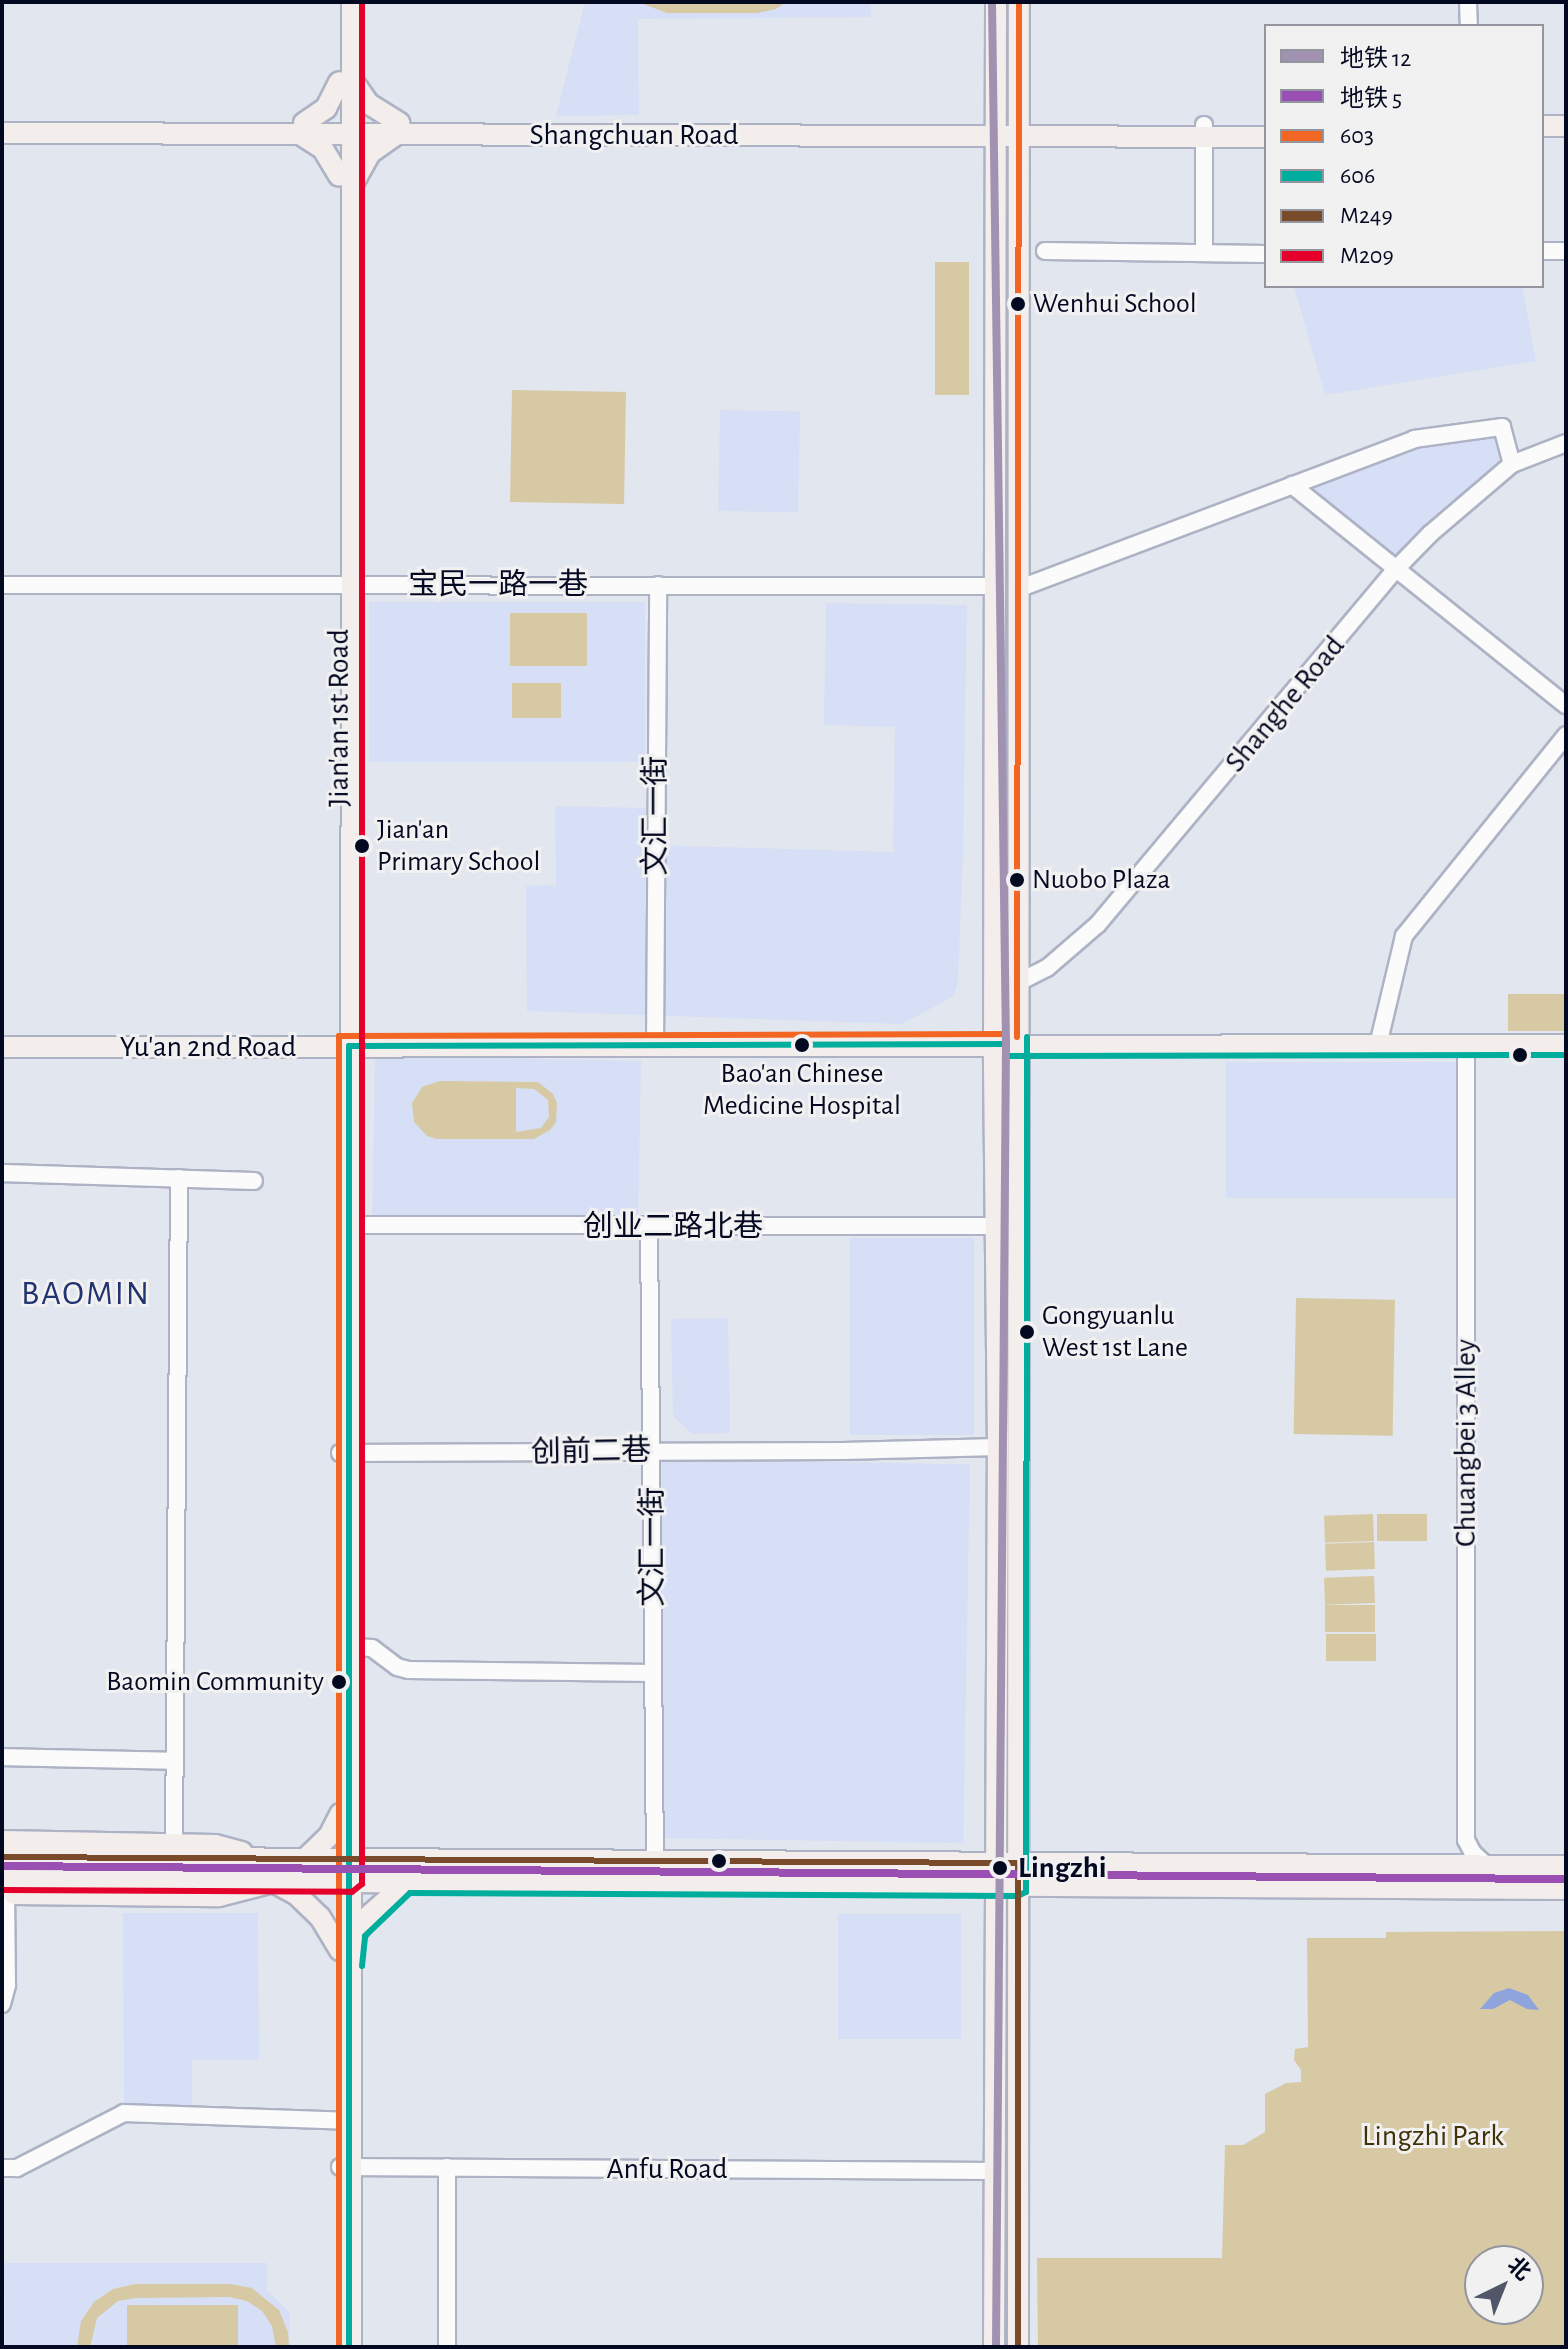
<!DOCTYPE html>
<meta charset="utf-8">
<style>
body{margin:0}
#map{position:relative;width:1568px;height:2349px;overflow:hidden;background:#e2e6ee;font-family:"Alegreya Sans","Noto Sans SC",sans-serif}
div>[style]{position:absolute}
.built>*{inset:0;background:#d6dff5;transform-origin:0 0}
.green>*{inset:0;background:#d7c9a4;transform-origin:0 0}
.water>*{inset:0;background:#8fa4dd}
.roads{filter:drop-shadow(2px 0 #adb3c4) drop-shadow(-2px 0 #adb3c4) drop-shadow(0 2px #adb3c4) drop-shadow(0 -2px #adb3c4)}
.minor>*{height:16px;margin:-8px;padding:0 8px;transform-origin:8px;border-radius:8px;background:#fbfbfc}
.major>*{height:20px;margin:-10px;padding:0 10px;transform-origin:10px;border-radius:10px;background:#f3edec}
.bus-1>*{height:6px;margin:-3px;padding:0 3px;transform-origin:3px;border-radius:3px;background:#f26522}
.bus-2>*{height:6px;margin:-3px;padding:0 3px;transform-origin:3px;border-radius:3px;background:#01ad9c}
.bus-3>*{height:6px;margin:-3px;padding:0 3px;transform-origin:3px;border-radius:3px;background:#7a4b2a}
.bus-4>*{height:6px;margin:-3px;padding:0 3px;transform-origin:3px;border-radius:3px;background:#e4002b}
.metro-1>*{height:8px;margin:-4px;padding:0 4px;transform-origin:4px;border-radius:4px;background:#a192b2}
.metro-2>*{height:8px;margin:-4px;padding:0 4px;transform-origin:4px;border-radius:4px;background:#9950b2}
.dots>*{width:22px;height:22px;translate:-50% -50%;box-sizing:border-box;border:4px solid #f1f1f1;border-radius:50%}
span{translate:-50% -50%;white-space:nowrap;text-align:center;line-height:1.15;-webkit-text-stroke:6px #f1f1f1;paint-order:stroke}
.bus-label{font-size:28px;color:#040922}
.left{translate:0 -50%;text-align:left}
.right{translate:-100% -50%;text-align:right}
.street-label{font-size:30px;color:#040922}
.stop-label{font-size:30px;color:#040922;font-weight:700}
.park-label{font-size:30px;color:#413208}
.quarter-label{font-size:34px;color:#213370;letter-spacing:2px}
.frame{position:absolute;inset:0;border:4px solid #040922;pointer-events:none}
.legend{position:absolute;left:1264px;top:24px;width:280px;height:264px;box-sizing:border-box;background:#f1f1f1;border:2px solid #92949e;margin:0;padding:10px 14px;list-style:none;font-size:24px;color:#040922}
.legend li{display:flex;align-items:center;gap:16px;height:40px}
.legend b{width:40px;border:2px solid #92949e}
.north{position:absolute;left:1464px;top:2245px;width:80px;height:80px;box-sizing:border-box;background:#f1f1f1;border:2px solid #92949e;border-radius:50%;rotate:43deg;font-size:22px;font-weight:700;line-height:32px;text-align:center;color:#040922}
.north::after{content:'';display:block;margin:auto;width:28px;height:36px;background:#525669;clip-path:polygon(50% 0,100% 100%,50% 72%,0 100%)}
</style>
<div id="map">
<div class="built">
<i style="clip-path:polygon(585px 2px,871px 2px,871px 17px,638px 19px,639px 115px,556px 116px)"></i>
<i style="clip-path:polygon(1294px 286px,1522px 286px,1536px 361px,1325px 395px)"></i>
<i style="left:720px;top:410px;width:80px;height:101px;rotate:1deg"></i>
<i style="clip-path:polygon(1499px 430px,1509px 463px,1396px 564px,1298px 486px,1415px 442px)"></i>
<i style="left:645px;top:602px;width:160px;height:276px;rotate:90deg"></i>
<i style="clip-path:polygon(826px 603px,967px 605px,963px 853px,958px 981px,954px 996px,902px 1024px,527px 1011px,526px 886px,556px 885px,555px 806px,646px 808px,646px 845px,893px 852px,895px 727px,824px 725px)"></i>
<i style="left:375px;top:1056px;width:266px;height:162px;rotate:1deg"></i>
<i style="left:1226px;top:1062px;width:230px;height:136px"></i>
<i style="left:850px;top:1238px;width:124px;height:197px"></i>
<i style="clip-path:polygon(728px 1318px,730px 1433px,692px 1434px,673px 1416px,671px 1319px)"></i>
<i style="left:660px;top:1459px;width:310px;height:379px;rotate:1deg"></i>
<i style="clip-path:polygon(123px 1913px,258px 1913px,259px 2060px,192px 2060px,192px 2106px,124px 2106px)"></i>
<i style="left:838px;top:1914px;width:123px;height:125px"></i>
<i style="clip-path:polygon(4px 2263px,267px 2263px,267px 2290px,290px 2313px,290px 2347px,5px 2347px)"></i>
</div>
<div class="green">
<i style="clip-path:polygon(638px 2px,786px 2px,776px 9px,757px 13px,667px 13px)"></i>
<i style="left:935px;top:262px;width:34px;height:133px"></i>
<i style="left:512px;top:390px;width:114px;height:112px;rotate:1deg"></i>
<i style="left:510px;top:613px;width:77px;height:53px"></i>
<i style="left:561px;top:683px;width:35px;height:49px;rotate:90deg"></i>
<i style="left:1508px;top:994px;width:58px;height:37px"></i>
<i style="clip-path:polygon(evenodd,440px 1081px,538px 1082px,553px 1094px,557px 1103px,556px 1122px,550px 1130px,534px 1139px,436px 1139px,427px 1136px,414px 1122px,412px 1103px,422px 1087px,440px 1081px,516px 1088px,534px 1089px,548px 1100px,549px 1117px,541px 1128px,516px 1132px,516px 1088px)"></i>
<i style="left:1296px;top:1298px;width:99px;height:136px;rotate:1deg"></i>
<i style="left:1373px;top:1514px;width:27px;height:49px;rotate:88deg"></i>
<i style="left:1377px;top:1514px;width:50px;height:27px"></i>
<i style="left:1374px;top:1542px;width:27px;height:49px;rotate:88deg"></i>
<i style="left:1374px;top:1576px;width:27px;height:50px;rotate:88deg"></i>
<i style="left:1325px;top:1605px;width:50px;height:27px"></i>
<i style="left:1376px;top:1634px;width:27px;height:50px;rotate:90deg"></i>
<i style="clip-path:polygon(evenodd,1566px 1931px,1566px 2347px,1038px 2347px,1037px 2258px,1222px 2258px,1225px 2145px,1243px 2145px,1265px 2132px,1265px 2094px,1286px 2083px,1301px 2082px,1301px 2070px,1294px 2060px,1295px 2049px,1308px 2047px,1307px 1938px,1386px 1938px,1386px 1932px,1566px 1931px,1480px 2261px,1528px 2261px,1528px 2309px,1480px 2309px,1480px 2261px)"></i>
<i style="clip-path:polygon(135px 2284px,230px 2284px,252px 2288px,279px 2310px,288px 2332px,289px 2347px,276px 2347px,272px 2326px,262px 2311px,247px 2301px,229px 2297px,136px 2298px,118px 2301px,97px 2318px,90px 2347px,77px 2347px,81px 2321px,94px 2302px,113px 2289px)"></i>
<i style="left:127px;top:2305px;width:111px;height:42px"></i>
</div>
<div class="water">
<i style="clip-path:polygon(1509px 1988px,1528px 1995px,1539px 2010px,1527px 2009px,1510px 2000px,1493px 2009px,1480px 2009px,1494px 1993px)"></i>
</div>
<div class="roads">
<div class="minor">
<i style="left:1468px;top:2px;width:24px;rotate:88deg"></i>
<i style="left:1045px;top:251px;width:221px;rotate:0.8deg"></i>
<i style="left:1204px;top:251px;width:126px;rotate:-90deg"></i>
<i style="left:1542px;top:251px;width:24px"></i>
<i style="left:1292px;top:485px;width:351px;rotate:38.8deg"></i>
<i style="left:2px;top:585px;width:993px;rotate:0.06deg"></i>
<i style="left:1018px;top:589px;width:423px;rotate:-20.7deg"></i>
<i style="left:1414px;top:439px;width:89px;rotate:-7.8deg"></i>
<i style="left:1502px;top:427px;width:38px;rotate:75deg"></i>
<i style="left:1017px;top:983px;width:34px;rotate:-27deg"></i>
<i style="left:1047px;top:968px;width:67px;rotate:-40.8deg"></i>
<i style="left:1098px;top:924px;width:463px;rotate:-50deg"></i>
<i style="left:1396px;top:569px;width:49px;rotate:-45.8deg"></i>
<i style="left:1430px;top:534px;width:108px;rotate:-40.5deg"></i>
<i style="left:1512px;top:464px;width:58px;rotate:-21.3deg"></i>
<i style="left:1378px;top:1045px;width:112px;rotate:-76.6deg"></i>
<i style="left:1404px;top:936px;width:258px;rotate:-51.1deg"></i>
<i style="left:1466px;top:1045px;width:795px;rotate:90deg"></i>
<i style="left:1466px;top:1840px;width:15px;rotate:62deg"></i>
<i style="left:1473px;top:1853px;width:19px;rotate:43deg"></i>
<i style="left:655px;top:1047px;width:462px;rotate:-89.6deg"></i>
<i style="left:2px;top:1173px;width:252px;rotate:1.8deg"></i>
<i style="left:351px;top:1225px;width:644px;rotate:0.09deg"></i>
<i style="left:649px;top:1228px;width:634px;rotate:89.46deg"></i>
<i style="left:340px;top:1453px;width:503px;rotate:-0.23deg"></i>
<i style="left:843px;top:1451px;width:155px;rotate:-1.5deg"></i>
<i style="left:353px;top:1647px;width:19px;rotate:3deg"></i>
<i style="left:372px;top:1648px;width:31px;rotate:37deg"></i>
<i style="left:397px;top:1667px;width:11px;rotate:15deg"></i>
<i style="left:408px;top:1670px;width:245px;rotate:0.7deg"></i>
<i style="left:2px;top:1757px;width:172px;rotate:1.3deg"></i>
<i style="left:174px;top:1844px;width:666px;rotate:-89.57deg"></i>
<i style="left:2px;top:2004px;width:20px;rotate:-75deg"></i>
<i style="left:7px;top:1985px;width:91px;rotate:-90.6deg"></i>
<i style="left:340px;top:2167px;width:655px;rotate:0.35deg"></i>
<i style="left:2px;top:2168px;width:15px"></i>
<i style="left:17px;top:2168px;width:120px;rotate:-27.2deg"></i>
<i style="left:124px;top:2113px;width:228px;rotate:2deg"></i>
<i style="left:447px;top:2347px;width:180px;rotate:-90deg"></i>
</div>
<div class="major">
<i style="left:352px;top:80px;width:29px;rotate:55deg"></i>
<i style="left:369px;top:104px;width:36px;rotate:32deg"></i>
<i style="left:304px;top:123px;width:27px;rotate:-34deg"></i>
<i style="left:326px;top:108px;width:29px;rotate:-63deg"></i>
<i style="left:1542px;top:126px;width:24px"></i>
<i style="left:2px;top:133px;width:1264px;rotate:0.18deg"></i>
<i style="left:300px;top:134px;width:27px;rotate:33deg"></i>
<i style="left:323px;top:149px;width:31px;rotate:59deg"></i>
<i style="left:354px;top:182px;width:33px;rotate:-61deg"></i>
<i style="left:370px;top:153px;width:29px;rotate:-35deg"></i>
<i style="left:2px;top:1047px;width:1564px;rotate:-0.07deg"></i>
<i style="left:2px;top:1841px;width:213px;rotate:1.1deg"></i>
<i style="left:215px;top:1845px;width:28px;rotate:15deg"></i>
<i style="left:2px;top:1857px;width:1564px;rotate:0.33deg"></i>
<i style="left:304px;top:1860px;width:35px;rotate:-44deg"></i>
<i style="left:329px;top:1836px;width:25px;rotate:-63deg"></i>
<i style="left:2px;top:1880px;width:1564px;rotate:0.33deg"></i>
<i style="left:14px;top:1894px;width:205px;rotate:0.6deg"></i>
<i style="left:219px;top:1896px;width:56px;rotate:-14.5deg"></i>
<i style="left:273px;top:1882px;width:27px;rotate:28deg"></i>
<i style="left:297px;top:1895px;width:32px;rotate:44deg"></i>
<i style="left:320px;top:1917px;width:39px;rotate:59deg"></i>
<i style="left:352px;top:1941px;width:24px;rotate:-60deg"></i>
<i style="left:364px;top:1920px;width:56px;rotate:-41.4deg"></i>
<i style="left:351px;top:2347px;width:2345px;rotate:-89.98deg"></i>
<i style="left:994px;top:2347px;width:900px;rotate:-89.75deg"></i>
<i style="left:998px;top:1447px;width:399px;rotate:-90.6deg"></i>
<i style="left:994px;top:1048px;width:1046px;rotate:-89.89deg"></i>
<i style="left:1018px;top:2347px;width:2345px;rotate:-89.98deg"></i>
</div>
</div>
<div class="bus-1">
<i style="left:1017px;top:1037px;width:1035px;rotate:-89.89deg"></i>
<i style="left:339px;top:2347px;width:1311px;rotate:-90deg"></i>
<i style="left:339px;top:1036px;width:667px;rotate:-0.17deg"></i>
</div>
<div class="bus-2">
<i style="left:1006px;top:1056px;width:560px;rotate:-0.1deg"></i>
<i style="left:362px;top:1966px;width:30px;rotate:-84deg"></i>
<i style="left:365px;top:1936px;width:62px;rotate:-43.7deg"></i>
<i style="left:410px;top:1893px;width:608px;rotate:0.28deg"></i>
<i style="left:1018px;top:1896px;width:9px;rotate:-27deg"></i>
<i style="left:1026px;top:1892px;width:855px;rotate:-89.93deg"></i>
<i style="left:349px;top:2347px;width:1301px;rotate:-90deg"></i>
<i style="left:349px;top:1046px;width:657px;rotate:-0.17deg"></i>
</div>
<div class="bus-3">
<i style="left:2px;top:1857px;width:1016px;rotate:0.34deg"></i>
<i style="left:1018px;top:1863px;width:484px;rotate:90deg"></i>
</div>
<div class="bus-4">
<i style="left:2px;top:1890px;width:350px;rotate:0.3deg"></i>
<i style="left:352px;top:1892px;width:13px;rotate:-39deg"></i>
<i style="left:362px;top:1884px;width:1882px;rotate:-90deg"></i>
</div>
<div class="metro-1">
<i style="left:992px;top:2px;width:1041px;rotate:89.23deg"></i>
<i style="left:1006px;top:1043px;width:1304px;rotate:90.44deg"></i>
</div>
<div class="metro-2">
<i style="left:2px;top:1866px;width:1564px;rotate:0.48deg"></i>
</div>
<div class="dots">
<i style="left:1018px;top:304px;background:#040922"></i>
<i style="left:362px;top:846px;background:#040922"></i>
<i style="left:1017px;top:880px;background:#040922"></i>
<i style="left:802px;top:1045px;background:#040922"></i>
<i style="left:1520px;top:1055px;background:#040922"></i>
<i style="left:1027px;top:1332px;background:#040922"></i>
<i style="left:339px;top:1682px;background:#040922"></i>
<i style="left:719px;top:1861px;background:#040922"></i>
<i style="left:1000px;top:1868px;background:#040922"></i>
</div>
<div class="bus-label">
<span class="left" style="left:1033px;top:304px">Wenhui School</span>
<span class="left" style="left:377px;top:846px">Jian'an<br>Primary School</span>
<span class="left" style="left:1032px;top:880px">Nuobo Plaza</span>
<span style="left:802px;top:1090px">Bao'an Chinese<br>Medicine Hospital</span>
<span class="left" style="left:1042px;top:1332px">Gongyuanlu<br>West 1st Lane</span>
<span class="right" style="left:324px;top:1682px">Baomin Community</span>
</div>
<div class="street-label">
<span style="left:634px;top:135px">Shangchuan Road</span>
<span style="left:498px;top:585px">宝民一路一巷</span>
<span style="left:1285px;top:704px;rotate:-50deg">Shanghe Road</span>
<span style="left:339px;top:718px;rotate:-90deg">Jian'an 1st Road</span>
<span style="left:656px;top:816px;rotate:-90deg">文汇一街</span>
<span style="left:208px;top:1047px">Yu'an 2nd Road</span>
<span style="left:673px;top:1227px">创业二路北巷</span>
<span style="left:1466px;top:1443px;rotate:-90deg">Chuangbei 3 Alley</span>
<span style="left:591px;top:1452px;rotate:-1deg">创前二巷</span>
<span style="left:653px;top:1547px;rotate:-90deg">文汇一街</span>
<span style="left:667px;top:2169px">Anfu Road</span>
</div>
<div class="stop-label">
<span class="left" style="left:1018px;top:1868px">Lingzhi</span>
</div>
<div class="park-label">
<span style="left:1433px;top:2136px">Lingzhi Park</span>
</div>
<div class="quarter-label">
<span style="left:86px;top:1295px">BAOMIN</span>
</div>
<div class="frame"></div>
<ul class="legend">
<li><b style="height:10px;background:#a192b2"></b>地铁 12</li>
<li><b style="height:10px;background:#9950b2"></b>地铁 5</li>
<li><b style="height:10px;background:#f26522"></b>603</li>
<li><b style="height:10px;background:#01ad9c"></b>606</li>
<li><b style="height:10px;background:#7a4b2a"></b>M249</li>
<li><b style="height:10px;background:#e4002b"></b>M209</li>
</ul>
<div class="north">北</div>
</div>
